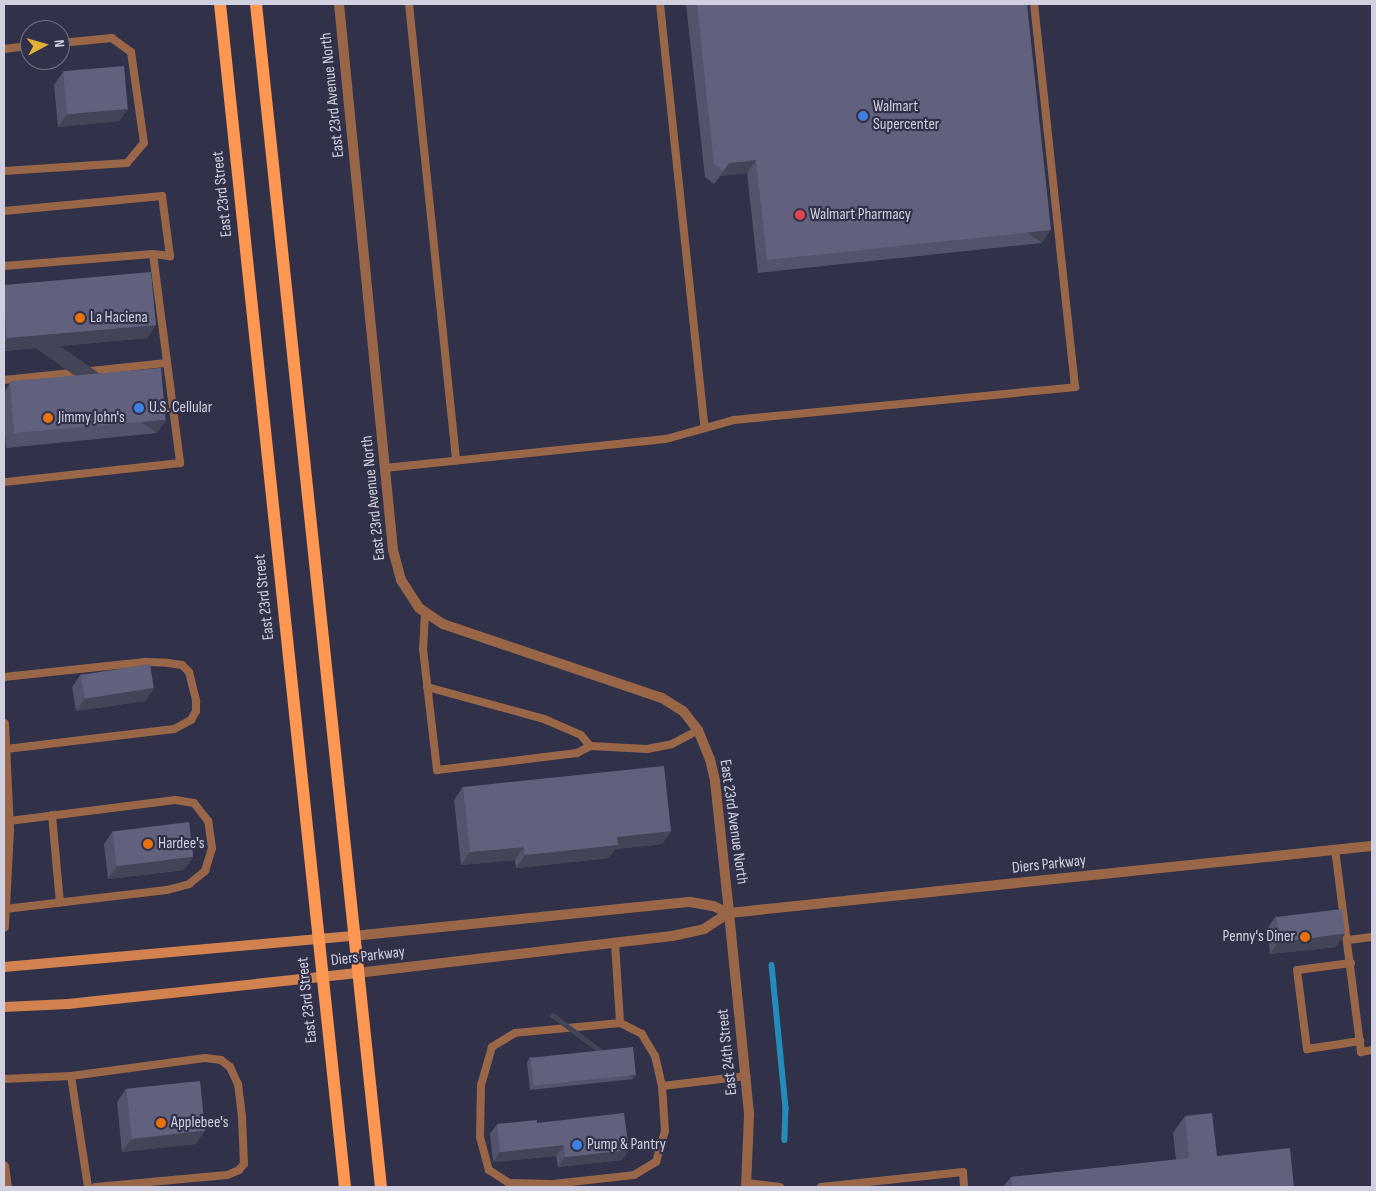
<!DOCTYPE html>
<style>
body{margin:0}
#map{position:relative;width:1376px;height:1191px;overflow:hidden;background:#31314a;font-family:"Sofia Sans Condensed",sans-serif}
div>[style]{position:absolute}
.stream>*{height:5.5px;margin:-2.75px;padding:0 2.75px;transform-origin:2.75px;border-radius:2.75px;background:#248bbb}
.service>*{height:8px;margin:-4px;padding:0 4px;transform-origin:4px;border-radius:4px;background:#996748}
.minor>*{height:10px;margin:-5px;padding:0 5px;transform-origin:5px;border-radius:5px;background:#996748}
.secondary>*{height:10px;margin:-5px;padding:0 5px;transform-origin:5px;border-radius:5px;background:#d2824f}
.primary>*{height:12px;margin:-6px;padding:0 6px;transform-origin:6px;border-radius:6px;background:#fd9752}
.wall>*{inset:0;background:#53536c}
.shaded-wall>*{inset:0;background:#444458;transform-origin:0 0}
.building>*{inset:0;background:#61617d;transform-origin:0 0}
.dots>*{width:14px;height:14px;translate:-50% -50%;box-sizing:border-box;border:2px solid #31314a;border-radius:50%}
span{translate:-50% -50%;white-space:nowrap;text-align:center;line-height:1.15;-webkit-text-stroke:4.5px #31314a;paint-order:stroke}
.street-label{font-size:16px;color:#d0d0e1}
.poi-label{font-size:16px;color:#d0d0e1}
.left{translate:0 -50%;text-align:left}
.right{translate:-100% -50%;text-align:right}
.frame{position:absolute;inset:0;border:5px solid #d0d0e1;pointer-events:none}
.north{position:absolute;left:20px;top:20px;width:50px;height:50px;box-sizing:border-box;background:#31314a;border:1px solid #717186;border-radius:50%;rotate:84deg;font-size:14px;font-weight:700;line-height:20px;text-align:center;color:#d0d0e1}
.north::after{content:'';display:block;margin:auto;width:18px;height:22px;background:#e1af34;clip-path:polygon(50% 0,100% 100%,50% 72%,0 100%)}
</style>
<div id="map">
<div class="stream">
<i style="left:772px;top:965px;width:144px;rotate:84.4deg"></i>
<i style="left:786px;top:1108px;width:32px;rotate:92deg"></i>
</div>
<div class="service">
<i style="left:409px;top:4px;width:459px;rotate:84.1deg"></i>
<i style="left:660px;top:4px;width:424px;rotate:84deg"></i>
<i style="left:4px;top:49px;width:26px;rotate:-7deg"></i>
<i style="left:4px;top:171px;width:123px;rotate:-3.7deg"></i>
<i style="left:127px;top:163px;width:26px;rotate:-50deg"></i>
<i style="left:144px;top:143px;width:92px;rotate:-98.1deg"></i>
<i style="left:131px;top:52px;width:24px;rotate:-144deg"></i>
<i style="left:112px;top:38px;width:52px;rotate:174.5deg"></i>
<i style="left:4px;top:211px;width:159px;rotate:-5.4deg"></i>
<i style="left:162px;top:196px;width:61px;rotate:82.4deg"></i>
<i style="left:170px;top:256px;width:17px;rotate:-173deg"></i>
<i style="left:153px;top:254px;width:211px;rotate:82.6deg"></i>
<i style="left:180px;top:463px;width:177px;rotate:173.8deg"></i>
<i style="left:4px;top:266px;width:149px;rotate:-4.6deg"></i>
<i style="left:4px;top:380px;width:164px;rotate:-6deg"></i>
<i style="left:385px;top:468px;width:282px;rotate:-5.9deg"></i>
<i style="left:666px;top:439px;width:71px;rotate:-15.6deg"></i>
<i style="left:734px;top:420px;width:343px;rotate:-5.5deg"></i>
<i style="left:1075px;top:387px;width:385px;rotate:-96.1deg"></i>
<i style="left:425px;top:612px;width:37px;rotate:93deg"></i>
<i style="left:423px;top:649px;width:122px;rotate:83.4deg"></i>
<i style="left:437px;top:770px;width:141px;rotate:-6.9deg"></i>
<i style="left:577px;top:753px;width:15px;rotate:-28deg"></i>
<i style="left:590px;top:746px;width:57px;rotate:3deg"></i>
<i style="left:647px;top:749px;width:25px;rotate:-11deg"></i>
<i style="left:672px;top:744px;width:30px;rotate:-28deg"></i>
<i style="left:4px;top:677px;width:142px;rotate:-6.1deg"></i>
<i style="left:145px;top:662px;width:23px;rotate:2deg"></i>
<i style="left:168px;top:663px;width:14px;rotate:8deg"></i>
<i style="left:182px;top:665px;width:10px;rotate:45deg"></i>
<i style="left:189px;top:672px;width:30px;rotate:76deg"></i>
<i style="left:196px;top:701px;width:10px;rotate:90deg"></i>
<i style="left:196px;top:711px;width:10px;rotate:119deg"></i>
<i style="left:191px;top:720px;width:19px;rotate:152deg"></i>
<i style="left:174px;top:729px;width:169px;rotate:173.2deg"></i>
<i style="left:427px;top:687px;width:121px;rotate:15.3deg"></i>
<i style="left:544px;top:719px;width:40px;rotate:23.4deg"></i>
<i style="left:581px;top:735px;width:14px;rotate:51deg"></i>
<i style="left:52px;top:815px;width:88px;rotate:84.8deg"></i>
<i style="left:1335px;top:849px;width:205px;rotate:82.7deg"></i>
<i style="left:1361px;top:1052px;width:11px;rotate:-10deg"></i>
<i style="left:5px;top:909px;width:163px;rotate:-6.7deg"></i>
<i style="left:167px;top:890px;width:23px;rotate:-15deg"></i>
<i style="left:189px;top:884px;width:21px;rotate:-39deg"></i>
<i style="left:205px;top:871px;width:24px;rotate:-73deg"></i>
<i style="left:212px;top:848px;width:27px;rotate:-98deg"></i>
<i style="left:208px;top:821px;width:23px;rotate:-128deg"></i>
<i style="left:194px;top:803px;width:19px;rotate:-171deg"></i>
<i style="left:175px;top:800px;width:167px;rotate:172.8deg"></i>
<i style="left:1348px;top:940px;width:24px;rotate:-7deg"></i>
<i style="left:615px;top:943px;width:80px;rotate:86.4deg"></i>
<i style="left:620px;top:1023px;width:105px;rotate:174.6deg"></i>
<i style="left:515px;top:1033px;width:27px;rotate:149deg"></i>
<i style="left:492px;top:1047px;width:40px;rotate:106deg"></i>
<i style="left:481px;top:1085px;width:52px;rotate:91.1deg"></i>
<i style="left:480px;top:1137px;width:34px;rotate:75deg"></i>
<i style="left:489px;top:1170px;width:24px;rotate:33deg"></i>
<i style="left:509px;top:1183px;width:44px;rotate:1.3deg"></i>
<i style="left:553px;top:1184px;width:81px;rotate:-6.3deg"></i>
<i style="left:634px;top:1175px;width:26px;rotate:-31deg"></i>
<i style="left:656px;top:1162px;width:32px;rotate:-74deg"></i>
<i style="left:665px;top:1131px;width:45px;rotate:-93.8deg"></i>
<i style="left:662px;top:1086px;width:31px;rotate:-103deg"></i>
<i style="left:655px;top:1056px;width:26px;rotate:-121deg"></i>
<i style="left:642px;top:1034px;width:25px;rotate:-153deg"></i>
<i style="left:1351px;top:963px;width:54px;rotate:172.6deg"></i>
<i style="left:1297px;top:970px;width:80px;rotate:82.8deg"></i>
<i style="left:1307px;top:1049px;width:54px;rotate:-8.6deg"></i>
<i style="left:71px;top:1076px;width:112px;rotate:81.3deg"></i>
<i style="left:4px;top:1079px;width:67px;rotate:-2.6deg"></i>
<i style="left:71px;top:1076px;width:135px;rotate:-7.7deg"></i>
<i style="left:205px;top:1058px;width:16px;rotate:7deg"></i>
<i style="left:221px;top:1060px;width:11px;rotate:38deg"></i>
<i style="left:230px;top:1067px;width:19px;rotate:65deg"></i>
<i style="left:238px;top:1084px;width:33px;rotate:83deg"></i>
<i style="left:242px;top:1117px;width:47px;rotate:87.6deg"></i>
<i style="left:244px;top:1164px;width:8px;rotate:130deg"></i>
<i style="left:239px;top:1170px;width:13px;rotate:157deg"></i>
<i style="left:227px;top:1175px;width:132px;rotate:174.8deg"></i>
<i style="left:662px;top:1086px;width:85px;rotate:-6.8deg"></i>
<i style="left:747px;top:1183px;width:33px;rotate:7deg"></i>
<i style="left:821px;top:1187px;width:143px;rotate:-6deg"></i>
<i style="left:963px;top:1172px;width:15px;rotate:86deg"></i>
</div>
<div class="minor">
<i style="left:339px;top:4px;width:549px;rotate:84.35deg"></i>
<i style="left:393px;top:550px;width:31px;rotate:75deg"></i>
<i style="left:401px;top:580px;width:33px;rotate:57deg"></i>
<i style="left:419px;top:608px;width:29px;rotate:34deg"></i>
<i style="left:443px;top:624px;width:231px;rotate:18.7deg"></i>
<i style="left:662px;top:698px;width:25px;rotate:32deg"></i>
<i style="left:683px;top:711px;width:24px;rotate:52deg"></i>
<i style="left:698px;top:730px;width:31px;rotate:68deg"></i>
<i style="left:710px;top:759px;width:23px;rotate:77deg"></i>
<i style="left:715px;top:781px;width:133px;rotate:83.9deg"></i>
<i style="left:729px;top:913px;width:203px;rotate:84.3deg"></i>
<i style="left:749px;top:1115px;width:72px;rotate:92.4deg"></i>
<i style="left:4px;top:724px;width:106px;rotate:87.3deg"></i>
<i style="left:9px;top:830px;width:97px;rotate:93deg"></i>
<i style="left:353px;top:936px;width:339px;rotate:-5.8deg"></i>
<i style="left:690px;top:902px;width:23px;rotate:10deg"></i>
<i style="left:713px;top:906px;width:17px;rotate:24deg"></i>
<i style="left:729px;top:913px;width:646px;rotate:-5.95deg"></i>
<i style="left:357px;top:973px;width:317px;rotate:-6.7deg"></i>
<i style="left:672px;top:936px;width:33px;rotate:-12deg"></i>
<i style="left:704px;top:929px;width:30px;rotate:-33deg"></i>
<i style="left:4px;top:1166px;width:21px;rotate:82deg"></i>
</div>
<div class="secondary">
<i style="left:4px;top:967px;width:350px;rotate:-5.1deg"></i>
<i style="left:4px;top:1007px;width:64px;rotate:-2.7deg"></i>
<i style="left:68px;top:1004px;width:291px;rotate:-6.1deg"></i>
</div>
<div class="primary">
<i style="left:220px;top:4px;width:1190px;rotate:83.97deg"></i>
<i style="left:256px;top:4px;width:1190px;rotate:83.97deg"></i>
</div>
<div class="wall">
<i style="clip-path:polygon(686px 4px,1027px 4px,1042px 243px,758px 273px,747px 173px,720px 176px,714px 184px,705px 177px)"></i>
<i style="clip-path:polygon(63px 72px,128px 109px,119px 121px,58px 127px,54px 85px)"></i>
<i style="clip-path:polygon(4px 285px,156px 325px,147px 338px,4px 351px)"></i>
<i style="clip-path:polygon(10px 383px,166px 420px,157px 433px,6px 448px,4px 421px,4px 392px)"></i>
<i style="clip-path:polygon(81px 674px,154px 688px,145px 701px,76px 711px,72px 687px)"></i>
<i style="clip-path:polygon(463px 787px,671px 831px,662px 844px,615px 849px,609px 858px,516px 868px,515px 860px,461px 865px,454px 800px)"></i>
<i style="clip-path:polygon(113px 831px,184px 870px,108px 879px,104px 844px)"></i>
<i style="clip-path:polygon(1276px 916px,1336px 947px,1270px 954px,1267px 929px)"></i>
<i style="clip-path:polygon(530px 1057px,636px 1075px,633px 1079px,530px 1090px,527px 1062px)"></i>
<i style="clip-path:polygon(126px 1089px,196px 1144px,122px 1152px,117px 1102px)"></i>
<i style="clip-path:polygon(1185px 1116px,1217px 1156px,1294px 1187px,1003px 1187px,1011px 1177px,1176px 1160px,1173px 1133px)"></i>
<i style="clip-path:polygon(537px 1123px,629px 1150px,622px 1160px,558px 1167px,556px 1156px,493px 1162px,490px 1134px,497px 1124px)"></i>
</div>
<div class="shaded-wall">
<i style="clip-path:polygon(67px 4px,81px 4px,66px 5px)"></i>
<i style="clip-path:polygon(128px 109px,119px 121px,58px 127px,67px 114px)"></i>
<i style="clip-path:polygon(756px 160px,747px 173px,720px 176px,729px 163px)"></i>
<i style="left:1051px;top:230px;width:16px;height:286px;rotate:125deg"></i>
<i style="clip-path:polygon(156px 325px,147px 338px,4px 351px,4px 343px,7px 338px)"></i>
<i style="left:166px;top:420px;width:16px;height:151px;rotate:125deg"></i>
<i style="clip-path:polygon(154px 688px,145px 701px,76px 711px,85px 698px)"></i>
<i style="clip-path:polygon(671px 831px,662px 844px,615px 849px,609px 858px,516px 868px,525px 855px,617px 837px)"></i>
<i style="clip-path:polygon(524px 847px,515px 860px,461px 865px,470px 852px)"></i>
<i style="clip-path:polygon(193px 857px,184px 870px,108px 879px,117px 866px)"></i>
<i style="clip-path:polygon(1345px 934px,1336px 947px,1270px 954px,1279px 941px)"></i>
<i style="left:636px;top:1075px;width:5px;height:104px;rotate:127deg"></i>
<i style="clip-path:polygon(205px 1131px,196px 1144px,122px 1152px,131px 1139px)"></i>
<i style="clip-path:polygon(564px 1145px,556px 1156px,493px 1162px,500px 1152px)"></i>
<i style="clip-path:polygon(629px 1150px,622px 1160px,558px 1167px,565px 1157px)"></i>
</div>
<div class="building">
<i style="clip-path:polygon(697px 4px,1027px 4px,1051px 230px,767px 260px,756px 160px,729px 163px,723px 171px,714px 164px)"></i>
<i style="left:124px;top:66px;width:43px;height:61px;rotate:85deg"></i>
<i style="clip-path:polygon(151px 272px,156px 325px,7px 338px,4px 301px,4px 285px)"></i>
<i style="left:161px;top:368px;width:52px;height:152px;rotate:85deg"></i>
<i style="left:150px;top:664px;width:24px;height:70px;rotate:81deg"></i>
<i style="clip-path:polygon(664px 766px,671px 831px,617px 837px,618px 845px,525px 855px,524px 847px,470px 852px,463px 787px)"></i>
<i style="left:189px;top:822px;width:35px;height:77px;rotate:83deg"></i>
<i style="left:1342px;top:909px;width:25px;height:66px;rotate:83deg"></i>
<i style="left:633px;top:1047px;width:28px;height:103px;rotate:84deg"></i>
<i style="left:200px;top:1081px;width:50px;height:74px;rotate:84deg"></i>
<i style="clip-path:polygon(624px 1113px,629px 1150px,565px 1157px,564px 1145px,500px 1152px,497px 1124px,537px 1120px,537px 1123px)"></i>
<i style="clip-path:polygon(1212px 1113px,1217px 1156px,1290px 1148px,1294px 1187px,1012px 1187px,1011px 1177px,1189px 1158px,1185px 1116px)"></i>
</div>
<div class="dots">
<i style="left:863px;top:116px;background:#3f7fe0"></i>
<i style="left:800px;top:215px;background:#e0444e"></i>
<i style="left:80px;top:318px;background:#e8710a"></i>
<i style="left:139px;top:408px;background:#3f7fe0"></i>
<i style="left:48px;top:418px;background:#e8710a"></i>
<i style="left:148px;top:844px;background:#e8710a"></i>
<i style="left:1305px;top:937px;background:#e8710a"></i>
<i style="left:161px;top:1123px;background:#e8710a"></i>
<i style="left:577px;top:1145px;background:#3f7fe0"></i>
</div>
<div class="street-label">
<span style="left:333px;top:95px;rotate:-96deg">East 23rd Avenue North</span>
<span style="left:223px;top:194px;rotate:-96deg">East 23rd Street</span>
<span style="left:374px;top:498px;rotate:-96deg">East 23rd Avenue North</span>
<span style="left:265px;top:597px;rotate:-96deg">East 23rd Street</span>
<span style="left:733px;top:822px;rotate:82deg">East 23rd Avenue North</span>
<span style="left:1049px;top:865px;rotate:-6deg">Diers Parkway</span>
<span style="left:368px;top:957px;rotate:-7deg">Diers Parkway</span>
<span style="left:308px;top:1000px;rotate:-96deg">East 23rd Street</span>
<span style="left:728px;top:1052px;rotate:-96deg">East 24th Street</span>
</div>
<div class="poi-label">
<span class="left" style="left:873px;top:116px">Walmart<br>Supercenter</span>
<span class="left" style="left:810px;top:215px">Walmart Pharmacy</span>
<span class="left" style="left:90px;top:318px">La Haciena</span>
<span class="left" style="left:149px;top:408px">U.S. Cellular</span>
<span class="left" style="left:58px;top:418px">Jimmy John's</span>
<span class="left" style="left:158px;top:844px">Hardee's</span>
<span class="right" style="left:1295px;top:937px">Penny's Diner</span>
<span class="left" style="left:171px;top:1123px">Applebee's</span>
<span class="left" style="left:587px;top:1145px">Pump &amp; Pantry</span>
</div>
<div class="frame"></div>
<div class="north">N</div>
</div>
